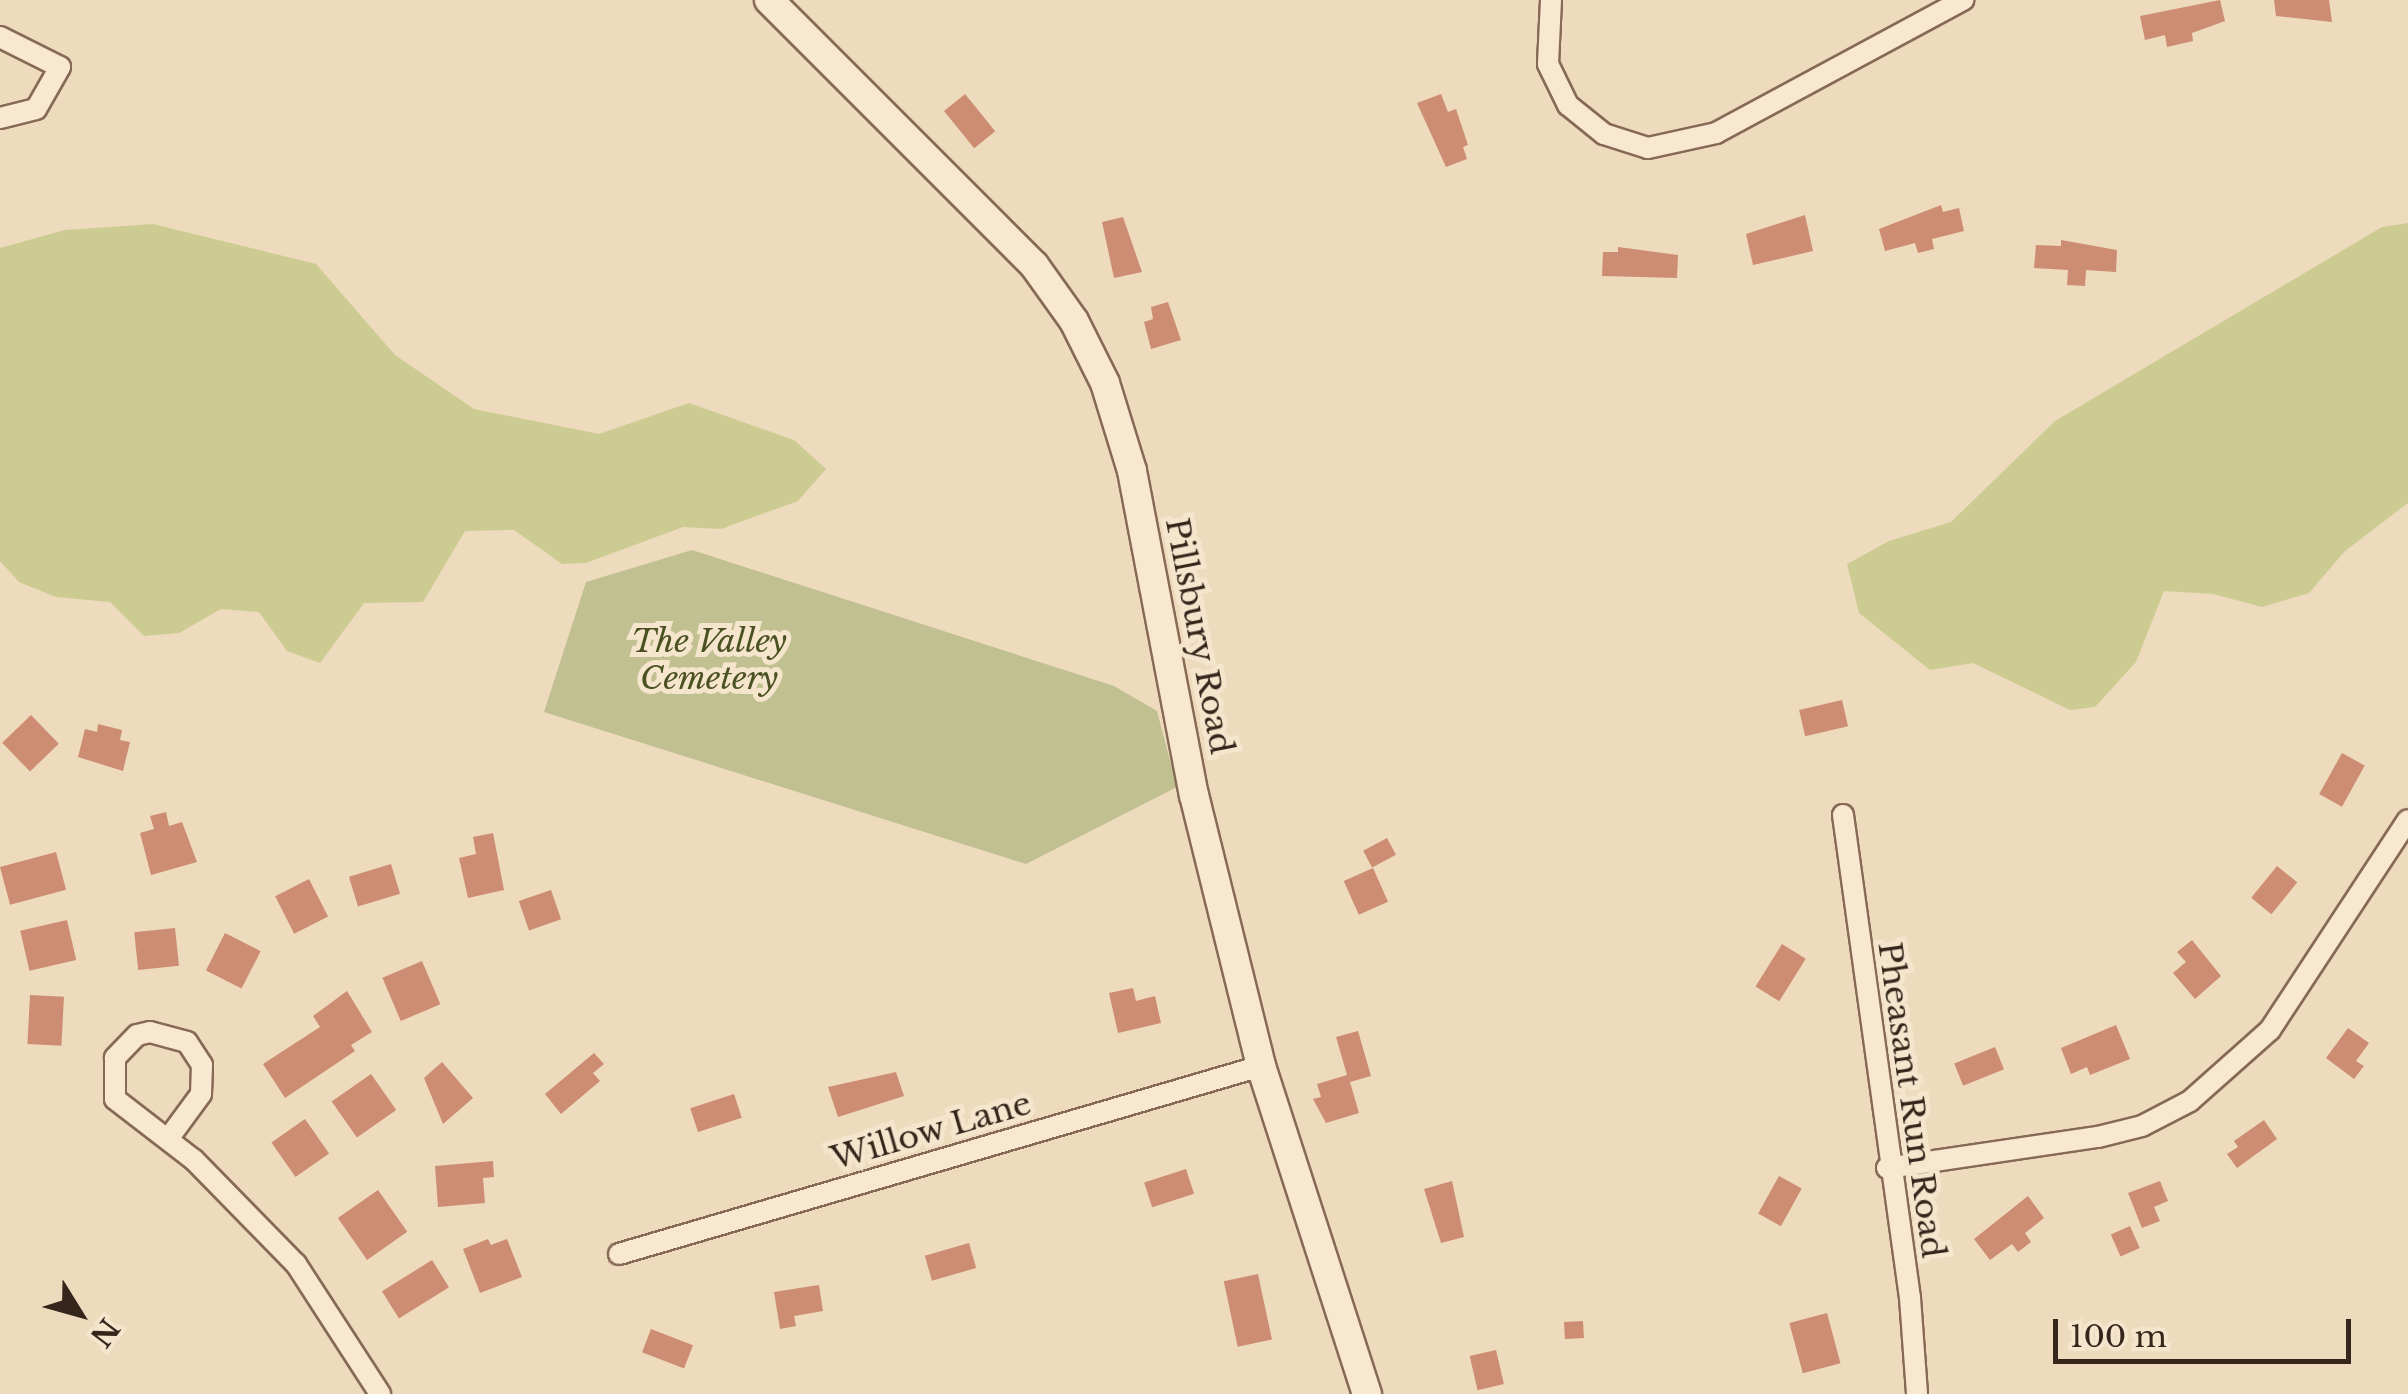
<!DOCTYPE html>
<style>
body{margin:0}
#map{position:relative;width:2408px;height:1394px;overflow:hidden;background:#eedabd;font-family:"Libre Baskerville",serif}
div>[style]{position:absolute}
.green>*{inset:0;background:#cccc92}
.cemetery>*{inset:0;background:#c0c091}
.building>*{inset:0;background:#cd8d72;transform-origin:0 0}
.roads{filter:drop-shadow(2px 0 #866a56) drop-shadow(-2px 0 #866a56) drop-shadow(0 2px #866a56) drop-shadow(0 -2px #866a56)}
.street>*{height:20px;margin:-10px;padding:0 10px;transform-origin:10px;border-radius:10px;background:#f9e8d0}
.secondary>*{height:28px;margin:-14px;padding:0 14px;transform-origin:14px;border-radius:14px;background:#f9e8d0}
span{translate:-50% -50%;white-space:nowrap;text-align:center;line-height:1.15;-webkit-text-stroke:10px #f5e5cd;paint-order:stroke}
.street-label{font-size:32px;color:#35251b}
.park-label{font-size:32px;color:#4b5222;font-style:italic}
.north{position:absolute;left:30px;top:1264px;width:100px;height:100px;-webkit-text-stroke:8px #f5e5cd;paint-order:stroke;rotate:127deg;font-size:28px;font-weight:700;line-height:40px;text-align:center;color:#35251b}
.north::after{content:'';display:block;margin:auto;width:35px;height:45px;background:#35251b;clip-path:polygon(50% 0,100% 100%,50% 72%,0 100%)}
.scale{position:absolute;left:2053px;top:1319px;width:298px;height:45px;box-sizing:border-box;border:5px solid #35251b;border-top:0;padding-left:12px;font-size:30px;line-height:35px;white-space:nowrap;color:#35251b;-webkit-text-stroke:8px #f5e5cd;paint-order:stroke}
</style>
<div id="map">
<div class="green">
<i style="clip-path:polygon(2408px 223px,2408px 503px,2345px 551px,2309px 593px,2262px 607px,2213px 594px,2164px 591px,2136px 662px,2095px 707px,2070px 710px,1973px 663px,1930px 670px,1859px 613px,1847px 564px,1889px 541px,1951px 522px,2055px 421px,2382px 227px)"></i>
<i style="clip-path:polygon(153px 224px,316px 264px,395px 355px,474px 409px,599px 434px,689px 403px,794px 440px,826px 469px,798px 501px,721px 529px,683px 527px,586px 563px,562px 564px,514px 530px,465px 531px,423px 602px,364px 603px,320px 663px,287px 651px,259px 612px,221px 609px,179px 633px,144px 636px,110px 602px,56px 597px,19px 582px,0 561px,0 248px,65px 230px)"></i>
</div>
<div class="cemetery">
<i style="clip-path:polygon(692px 550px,1114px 686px,1157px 711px,1177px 787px,1026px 864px,544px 712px,586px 582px)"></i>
</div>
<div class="building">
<i style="clip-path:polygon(2220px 0,2225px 21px,2192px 33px,2193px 41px,2167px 47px,2165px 35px,2145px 40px,2140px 16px)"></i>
<i style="clip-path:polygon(2274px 0,2329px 0,2332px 22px,2276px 16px)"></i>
<i style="left:965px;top:94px;width:48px;height:27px;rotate:51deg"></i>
<i style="clip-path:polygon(1441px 94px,1448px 112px,1456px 109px,1468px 145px,1463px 147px,1467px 159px,1446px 167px,1417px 103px)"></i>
<i style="clip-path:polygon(1941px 205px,1943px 212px,1959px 208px,1964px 231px,1932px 239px,1934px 249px,1918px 253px,1915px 243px,1885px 251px,1879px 229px)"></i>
<i style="clip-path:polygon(1805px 215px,1813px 251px,1753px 265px,1746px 234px)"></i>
<i style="clip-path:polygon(1123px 217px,1142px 272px,1114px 278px,1102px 222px)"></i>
<i style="clip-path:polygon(2061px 240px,2117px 250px,2116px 272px,2086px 270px,2085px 286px,2067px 285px,2068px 270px,2034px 268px,2036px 245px,2061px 246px)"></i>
<i style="clip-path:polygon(1618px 247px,1678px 255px,1677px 278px,1602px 276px,1603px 252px,1618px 252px)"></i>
<i style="clip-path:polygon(1168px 302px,1181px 340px,1151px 349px,1144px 322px,1153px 319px,1151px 307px)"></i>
<i style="left:1842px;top:700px;width:27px;height:44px;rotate:77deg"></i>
<i style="left:31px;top:715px;width:40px;height:40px;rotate:46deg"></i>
<i style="clip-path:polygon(98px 724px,122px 730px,120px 740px,130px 742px,123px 771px,78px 757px,85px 729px,97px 732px)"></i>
<i style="left:2342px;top:753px;width:26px;height:47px;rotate:29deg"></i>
<i style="clip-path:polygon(166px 812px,169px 826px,182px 822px,197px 862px,151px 875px,140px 833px,154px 829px,150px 816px)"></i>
<i style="clip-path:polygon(493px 833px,504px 890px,468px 898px,459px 858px,476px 854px,473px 837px)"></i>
<i style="left:1387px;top:838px;width:19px;height:27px;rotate:62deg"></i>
<i style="left:56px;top:852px;width:39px;height:58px;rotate:75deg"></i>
<i style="left:391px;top:864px;width:31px;height:44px;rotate:73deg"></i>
<i style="left:2277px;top:866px;width:26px;height:41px;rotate:39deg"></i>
<i style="left:1373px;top:868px;width:37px;height:32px;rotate:66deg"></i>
<i style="left:309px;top:879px;width:42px;height:38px;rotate:63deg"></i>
<i style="left:551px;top:890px;width:31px;height:34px;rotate:71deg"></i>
<i style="left:67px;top:920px;width:41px;height:48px;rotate:77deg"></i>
<i style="left:175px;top:928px;width:38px;height:41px;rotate:84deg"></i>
<i style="left:225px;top:933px;width:40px;height:42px;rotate:27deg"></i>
<i style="clip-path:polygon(2192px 940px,2221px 976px,2195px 999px,2173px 973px,2186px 962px,2177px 952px)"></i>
<i style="left:1782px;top:944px;width:28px;height:50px;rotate:32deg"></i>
<i style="left:422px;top:961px;width:47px;height:43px;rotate:67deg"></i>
<i style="clip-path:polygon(1133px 988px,1136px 1001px,1155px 996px,1161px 1023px,1118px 1033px,1109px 993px)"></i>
<i style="clip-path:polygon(347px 991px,372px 1032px,351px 1045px,355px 1051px,285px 1098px,263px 1064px,320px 1027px,313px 1016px)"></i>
<i style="left:30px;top:995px;width:34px;height:49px;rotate:3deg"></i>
<i style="clip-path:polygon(2116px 1025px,2130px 1059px,2090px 1075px,2087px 1067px,2071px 1074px,2061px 1048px)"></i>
<i style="clip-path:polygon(2348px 1028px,2369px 1043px,2356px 1061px,2364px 1066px,2354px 1079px,2326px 1058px)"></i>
<i style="clip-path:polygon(1358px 1031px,1371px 1076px,1350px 1082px,1359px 1113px,1326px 1123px,1313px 1099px,1321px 1097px,1317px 1084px,1347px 1075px,1336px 1037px)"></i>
<i style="left:1995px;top:1047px;width:24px;height:44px;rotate:68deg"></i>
<i style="clip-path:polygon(594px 1053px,604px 1064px,593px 1073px,600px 1081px,561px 1114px,545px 1094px)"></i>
<i style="clip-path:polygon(442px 1062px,473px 1098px,443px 1124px,424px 1078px)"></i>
<i style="clip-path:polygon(896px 1072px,904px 1096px,838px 1117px,828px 1087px)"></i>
<i style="left:371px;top:1074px;width:44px;height:48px;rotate:55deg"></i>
<i style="left:734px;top:1094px;width:25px;height:46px;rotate:72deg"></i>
<i style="left:305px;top:1119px;width:42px;height:41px;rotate:55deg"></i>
<i style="clip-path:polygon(2264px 1120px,2277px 1139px,2237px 1168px,2227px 1154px,2238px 1147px,2234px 1141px)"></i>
<i style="clip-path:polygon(493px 1161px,494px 1177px,483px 1178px,485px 1203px,438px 1207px,435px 1166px)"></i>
<i style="left:1186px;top:1169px;width:26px;height:44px;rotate:72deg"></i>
<i style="left:1779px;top:1176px;width:26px;height:43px;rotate:29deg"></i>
<i style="clip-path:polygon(1452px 1181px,1464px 1237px,1441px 1243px,1424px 1189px)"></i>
<i style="clip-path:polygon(2160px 1181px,2168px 1201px,2154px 1207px,2160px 1221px,2142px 1228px,2128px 1193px)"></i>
<i style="left:378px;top:1190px;width:51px;height:49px;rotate:55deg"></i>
<i style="clip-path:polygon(2028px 1196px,2044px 1218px,2025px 1233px,2031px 1242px,2018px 1252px,2012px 1244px,1990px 1260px,1974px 1239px)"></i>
<i style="left:2130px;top:1226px;width:24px;height:21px;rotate:66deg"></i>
<i style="clip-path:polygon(488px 1239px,491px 1245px,507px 1239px,522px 1277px,480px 1293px,463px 1249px)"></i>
<i style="left:969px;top:1243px;width:26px;height:46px;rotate:74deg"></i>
<i style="left:432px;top:1260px;width:32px;height:59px;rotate:58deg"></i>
<i style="left:1258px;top:1274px;width:67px;height:35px;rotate:78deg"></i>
<i style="clip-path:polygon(819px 1285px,823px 1311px,794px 1316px,796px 1326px,780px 1329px,774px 1292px)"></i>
<i style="left:1827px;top:1313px;width:52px;height:39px;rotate:75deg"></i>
<i style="left:1583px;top:1321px;width:17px;height:19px;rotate:87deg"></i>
<i style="left:651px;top:1329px;width:45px;height:25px;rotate:21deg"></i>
<i style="left:1496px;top:1350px;width:35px;height:27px;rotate:77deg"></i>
</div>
<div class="roads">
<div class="street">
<i style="left:1551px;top:0;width:64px;rotate:92.7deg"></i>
<i style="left:1548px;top:64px;width:46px;rotate:64deg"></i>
<i style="left:1568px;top:105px;width:46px;rotate:38.9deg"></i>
<i style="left:1604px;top:134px;width:46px;rotate:17.7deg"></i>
<i style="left:1648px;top:148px;width:70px;rotate:-12.4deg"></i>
<i style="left:1716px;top:133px;width:281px;rotate:-28.3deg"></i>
<i style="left:0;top:37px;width:67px;rotate:26.6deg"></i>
<i style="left:60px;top:67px;width:48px;rotate:119.7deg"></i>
<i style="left:36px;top:109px;width:37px;rotate:166deg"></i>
<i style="left:1843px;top:815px;width:488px;rotate:82.1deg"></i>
<i style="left:1910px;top:1298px;width:96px;rotate:85.8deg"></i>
<i style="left:168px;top:1139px;width:56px;rotate:-53.7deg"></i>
<i style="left:201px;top:1094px;width:29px;rotate:-88deg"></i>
<i style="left:202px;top:1065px;width:27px;rotate:-123deg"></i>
<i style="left:187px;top:1042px;width:38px;rotate:-165deg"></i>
<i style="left:150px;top:1032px;width:13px;rotate:167deg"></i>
<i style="left:137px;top:1035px;width:32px;rotate:134deg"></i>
<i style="left:115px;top:1058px;width:41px;rotate:90deg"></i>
<i style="left:115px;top:1099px;width:100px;rotate:37.7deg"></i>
<i style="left:194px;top:1160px;width:146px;rotate:45.6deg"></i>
<i style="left:296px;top:1264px;width:155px;rotate:57.1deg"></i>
<i style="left:1887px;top:1168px;width:213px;rotate:-8.4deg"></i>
<i style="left:2098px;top:1137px;width:45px;rotate:-14deg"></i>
<i style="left:2142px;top:1126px;width:54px;rotate:-27.5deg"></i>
<i style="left:2190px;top:1101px;width:107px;rotate:-41.6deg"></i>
<i style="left:2270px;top:1030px;width:251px;rotate:-56.7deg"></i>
<i style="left:619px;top:1254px;width:669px;rotate:-16.32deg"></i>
</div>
<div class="secondary">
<i style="left:769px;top:0;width:375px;rotate:45deg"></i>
<i style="left:1034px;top:265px;width:69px;rotate:54.5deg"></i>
<i style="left:1074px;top:321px;width:69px;rotate:63.4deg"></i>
<i style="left:1105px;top:383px;width:92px;rotate:72.9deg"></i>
<i style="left:1132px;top:471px;width:330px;rotate:79.2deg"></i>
<i style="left:1194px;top:795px;width:279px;rotate:76.1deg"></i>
<i style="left:1261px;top:1066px;width:345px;rotate:72.1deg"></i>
</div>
</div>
<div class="street-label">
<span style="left:1199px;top:636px;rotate:79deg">Pillsbury Road</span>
<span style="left:1911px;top:1100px;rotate:82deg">Pheasant Run Road</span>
<span style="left:931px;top:1131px;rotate:-16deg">Willow Lane</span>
</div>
<div class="park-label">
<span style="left:709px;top:660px">The Valley<br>Cemetery</span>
</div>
<div class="north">N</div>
<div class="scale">100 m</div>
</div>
